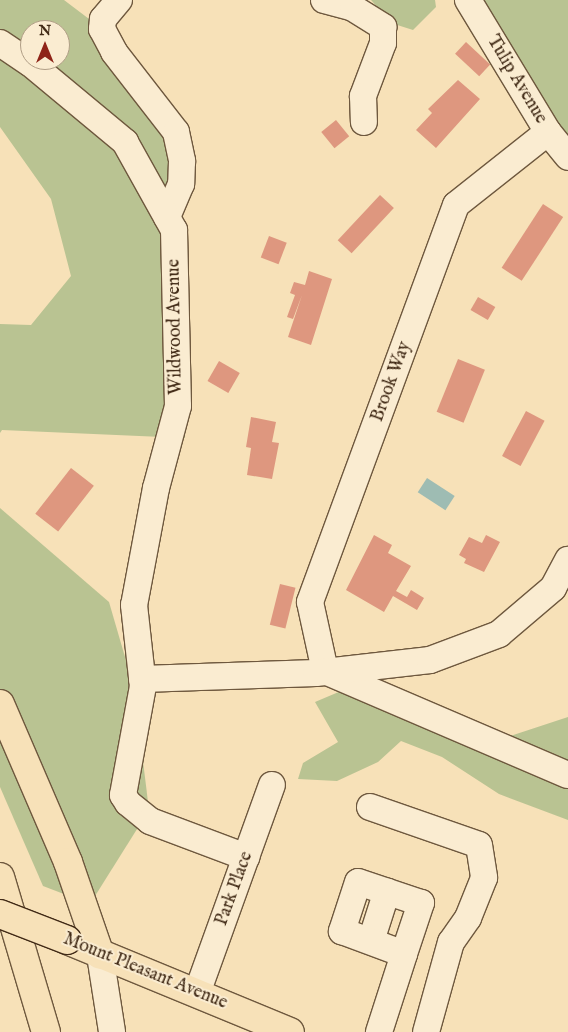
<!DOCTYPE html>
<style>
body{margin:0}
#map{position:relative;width:568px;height:1032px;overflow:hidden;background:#f7e1b8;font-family:"IM FELL English",serif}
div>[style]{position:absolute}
.green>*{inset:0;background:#b9c392}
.water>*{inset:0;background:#9ebcb3;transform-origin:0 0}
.building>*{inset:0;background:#de977f;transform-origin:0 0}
.roads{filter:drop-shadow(1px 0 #6e583e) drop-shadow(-1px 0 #6e583e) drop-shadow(0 1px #6e583e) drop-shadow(0 -1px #6e583e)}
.minor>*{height:26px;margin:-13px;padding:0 13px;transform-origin:13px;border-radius:13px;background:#faecd1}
.major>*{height:28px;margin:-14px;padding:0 14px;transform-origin:14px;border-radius:14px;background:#f7e1b8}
.highway>*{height:28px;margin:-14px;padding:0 14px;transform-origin:14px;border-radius:14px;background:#f7e1b8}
.bridges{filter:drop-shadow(1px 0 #412a16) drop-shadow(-1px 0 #412a16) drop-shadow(0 1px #412a16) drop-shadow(0 -1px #412a16)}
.major-bridge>*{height:28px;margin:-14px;padding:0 14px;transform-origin:14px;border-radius:14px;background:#f7e1b8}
span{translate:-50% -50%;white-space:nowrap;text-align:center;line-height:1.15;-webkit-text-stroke:4px #faecd1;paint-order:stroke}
.street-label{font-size:18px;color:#412a16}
.north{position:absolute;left:20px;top:20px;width:50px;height:50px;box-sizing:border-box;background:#faecd1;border:1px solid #b09e86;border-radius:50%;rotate:0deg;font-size:14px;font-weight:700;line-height:20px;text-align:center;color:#412a16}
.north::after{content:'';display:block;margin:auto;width:18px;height:22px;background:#8f2418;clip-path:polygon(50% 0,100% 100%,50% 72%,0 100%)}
</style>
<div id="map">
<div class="green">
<i style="clip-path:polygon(evenodd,0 0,64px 0,130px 50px,176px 148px,177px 270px,185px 438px,2px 430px,0 433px,0 324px,31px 325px,71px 276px,51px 199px,0 127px,0 0,30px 30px,60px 30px,60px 60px,30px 60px,30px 30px)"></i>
<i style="clip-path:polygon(371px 0,435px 0,436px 7px,413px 30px,391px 23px)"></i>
<i style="clip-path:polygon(479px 0,568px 0,568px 152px)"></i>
<i style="clip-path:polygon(0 508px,109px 602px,134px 688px,149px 810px,90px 904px,43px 886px,0 787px)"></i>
<i style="clip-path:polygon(341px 691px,495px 741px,568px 717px,568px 820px,499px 794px,442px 757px,401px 741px,378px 762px,337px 781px,298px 779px,303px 763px,338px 742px,315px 702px)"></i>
</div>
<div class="water">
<i style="left:427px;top:478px;width:33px;height:17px;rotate:33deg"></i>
</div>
<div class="building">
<i style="left:466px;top:42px;width:33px;height:16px;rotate:43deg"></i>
<i style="clip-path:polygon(458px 80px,480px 99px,436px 148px,416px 130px,432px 113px,428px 109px)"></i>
<i style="left:336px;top:120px;width:21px;height:19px;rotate:51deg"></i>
<i style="left:380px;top:195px;width:19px;height:62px;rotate:43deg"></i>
<i style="left:543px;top:204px;width:24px;height:76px;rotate:33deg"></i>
<i style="left:269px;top:236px;width:19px;height:23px;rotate:21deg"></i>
<i style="clip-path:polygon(309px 271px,332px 279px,311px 345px,288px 337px,302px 295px,293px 319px,287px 317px,295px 295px,290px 293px,294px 282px,305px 285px)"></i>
<i style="left:478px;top:297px;width:20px;height:15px;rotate:30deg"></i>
<i style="left:458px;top:359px;width:29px;height:57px;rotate:22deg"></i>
<i style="left:219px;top:361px;width:24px;height:23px;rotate:30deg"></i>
<i style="left:526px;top:411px;width:21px;height:51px;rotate:28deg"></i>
<i style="clip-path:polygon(251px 417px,276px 422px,272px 442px,279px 443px,272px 479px,247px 475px,251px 448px,246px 447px)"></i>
<i style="left:71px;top:468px;width:29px;height:58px;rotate:38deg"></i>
<i style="clip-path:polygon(374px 535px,392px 545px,388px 553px,411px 566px,396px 591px,407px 597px,411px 590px,424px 598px,417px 610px,393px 596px,384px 612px,346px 590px)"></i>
<i style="clip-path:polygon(486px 535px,500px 542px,484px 572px,464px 563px,466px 559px,459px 555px,469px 537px,482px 543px)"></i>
<i style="left:280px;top:584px;width:16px;height:42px;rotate:14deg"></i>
</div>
<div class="roads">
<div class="minor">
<i style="left:119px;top:0;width:25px;rotate:130deg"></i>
<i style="left:103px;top:19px;width:10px;rotate:96deg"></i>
<i style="left:102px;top:29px;width:26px;rotate:62deg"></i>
<i style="left:114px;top:52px;width:101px;rotate:52.2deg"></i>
<i style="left:176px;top:132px;width:30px;rotate:78deg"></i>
<i style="left:182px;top:161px;width:23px;rotate:92deg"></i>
<i style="left:181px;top:184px;width:36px;rotate:113deg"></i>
<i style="left:324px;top:0;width:30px;rotate:15deg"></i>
<i style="left:353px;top:8px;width:36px;rotate:32deg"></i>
<i style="left:383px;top:27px;width:16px;rotate:90deg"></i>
<i style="left:383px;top:43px;width:57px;rotate:110.7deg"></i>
<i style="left:363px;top:96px;width:26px;rotate:88deg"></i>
<i style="left:468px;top:0;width:154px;rotate:58.8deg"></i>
<i style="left:548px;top:132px;width:32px;rotate:51deg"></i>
<i style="left:0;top:43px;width:36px;rotate:34deg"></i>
<i style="left:30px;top:63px;width:124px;rotate:39.7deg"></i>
<i style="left:125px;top:142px;width:101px;rotate:60.9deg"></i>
<i style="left:174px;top:230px;width:176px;rotate:88.7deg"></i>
<i style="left:178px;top:406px;width:85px;rotate:105deg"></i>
<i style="left:156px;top:488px;width:119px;rotate:100.6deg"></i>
<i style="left:134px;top:605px;width:81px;rotate:83.7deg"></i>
<i style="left:143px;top:686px;width:111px;rotate:100.4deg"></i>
<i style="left:123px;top:795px;width:9px;rotate:58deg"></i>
<i style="left:128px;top:803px;width:28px;rotate:39deg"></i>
<i style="left:150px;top:821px;width:103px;rotate:20.6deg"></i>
<i style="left:548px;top:132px;width:117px;rotate:141.6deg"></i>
<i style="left:456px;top:205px;width:423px;rotate:110.2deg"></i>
<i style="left:310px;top:602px;width:71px;rotate:77.7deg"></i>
<i style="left:325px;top:671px;width:264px;rotate:23.2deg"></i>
<i style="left:142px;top:679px;width:174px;rotate:-2deg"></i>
<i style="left:316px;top:673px;width:115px;rotate:-6.5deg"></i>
<i style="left:430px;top:660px;width:74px;rotate:-20.6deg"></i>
<i style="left:499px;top:634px;width:71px;rotate:-40.4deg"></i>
<i style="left:553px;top:588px;width:32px;rotate:-62deg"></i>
<i style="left:370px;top:807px;width:115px;rotate:19.2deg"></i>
<i style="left:479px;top:845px;width:33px;rotate:81deg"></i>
<i style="left:484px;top:878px;width:43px;rotate:111.8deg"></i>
<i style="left:468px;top:918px;width:29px;rotate:125deg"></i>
<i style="left:451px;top:942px;width:93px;rotate:105.5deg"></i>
<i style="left:371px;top:941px;width:52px;rotate:-72.3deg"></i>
<i style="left:100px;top:955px;width:78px;rotate:81.1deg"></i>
<i style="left:197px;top:993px;width:221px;rotate:-70.2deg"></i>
<i style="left:379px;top:1032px;width:82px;rotate:-72.2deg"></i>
<i style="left:404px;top:954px;width:54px;rotate:-71.6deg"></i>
<i style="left:421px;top:903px;width:66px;rotate:-161.6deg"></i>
<i style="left:358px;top:882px;width:52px;rotate:108.1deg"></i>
<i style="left:342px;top:931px;width:66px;rotate:20.4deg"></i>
</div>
<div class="major">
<i style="left:67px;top:940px;width:241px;rotate:22.4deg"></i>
</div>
<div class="highway">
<i style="left:0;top:704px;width:172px;rotate:66.7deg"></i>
<i style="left:68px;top:862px;width:98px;rotate:71deg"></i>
<i style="left:0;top:877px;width:162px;rotate:73.5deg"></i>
</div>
</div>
<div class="bridges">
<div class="major-bridge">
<i style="left:0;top:914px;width:72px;rotate:21.2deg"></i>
</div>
</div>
<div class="street-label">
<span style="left:516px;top:80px;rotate:59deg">Tulip Avenue</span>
<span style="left:176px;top:327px;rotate:-91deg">Wildwood Avenue</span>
<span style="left:392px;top:382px;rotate:-70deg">Brook Way</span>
<span style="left:235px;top:889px;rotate:-70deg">Park Place</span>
<span style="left:145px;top:972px;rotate:22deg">Mount Pleasant Avenue</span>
</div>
<div class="north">N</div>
</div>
